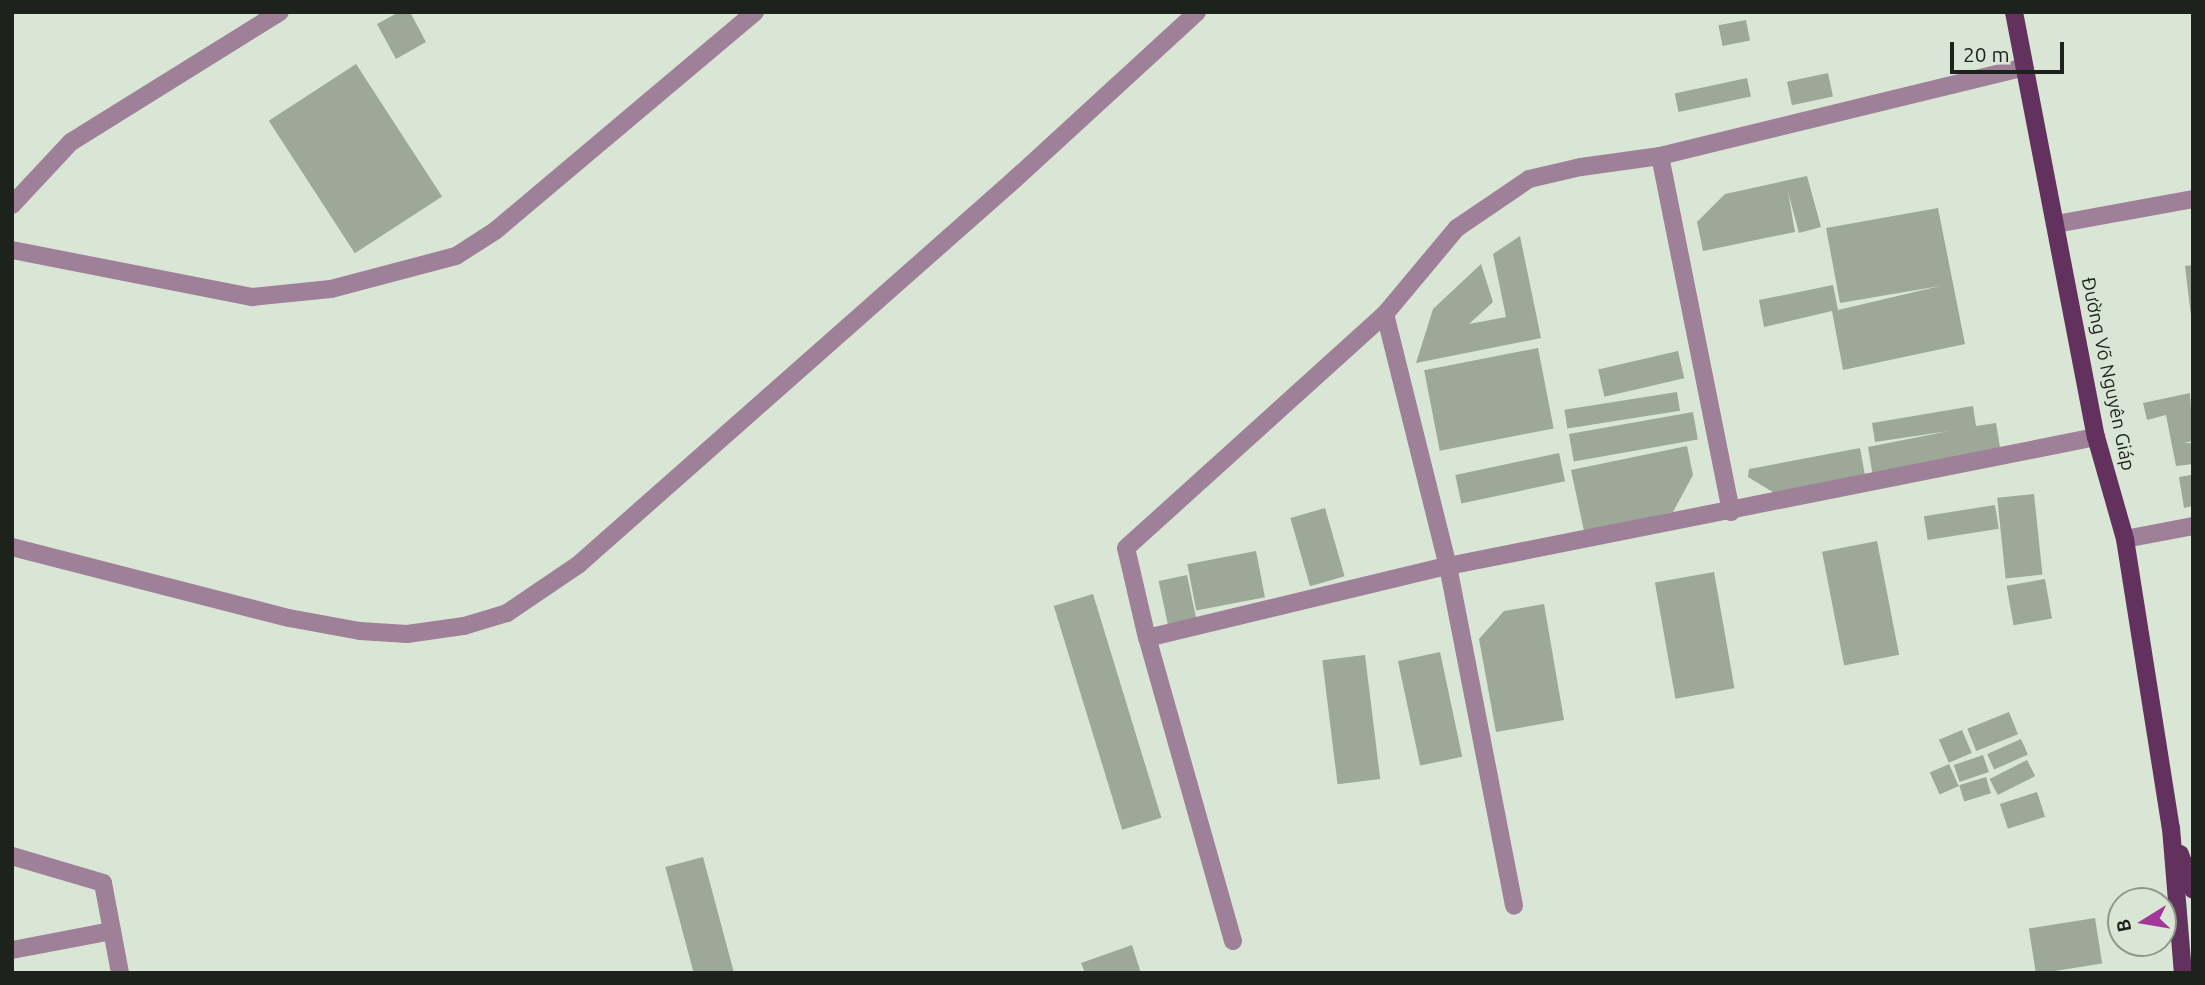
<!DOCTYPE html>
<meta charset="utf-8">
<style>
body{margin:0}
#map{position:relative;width:2205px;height:985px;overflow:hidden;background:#dae6d5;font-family:Ubuntu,sans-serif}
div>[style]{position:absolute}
.building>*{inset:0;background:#9da899;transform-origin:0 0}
.street>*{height:18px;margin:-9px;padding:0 9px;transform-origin:9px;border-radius:9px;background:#9e8099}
.primary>*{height:18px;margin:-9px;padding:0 9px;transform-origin:9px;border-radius:9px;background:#62315d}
span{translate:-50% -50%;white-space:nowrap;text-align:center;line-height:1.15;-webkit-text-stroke:5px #dae6d5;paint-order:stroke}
.street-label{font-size:19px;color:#1e221d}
.frame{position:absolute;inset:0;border:14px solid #1e221d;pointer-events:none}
.north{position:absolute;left:2107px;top:887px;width:70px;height:70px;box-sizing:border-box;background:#dae6d5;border:2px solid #8f988b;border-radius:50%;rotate:259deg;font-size:19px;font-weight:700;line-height:28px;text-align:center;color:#1e221d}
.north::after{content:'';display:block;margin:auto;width:24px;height:32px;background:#a13798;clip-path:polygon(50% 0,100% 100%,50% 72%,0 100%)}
.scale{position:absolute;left:1950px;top:42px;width:114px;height:32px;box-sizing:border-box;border:4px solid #1e221d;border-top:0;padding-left:9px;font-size:21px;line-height:24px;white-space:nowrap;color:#1e221d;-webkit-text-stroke:5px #dae6d5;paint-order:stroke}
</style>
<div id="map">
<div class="building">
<i style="clip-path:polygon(399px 12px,410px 12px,426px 42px,396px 59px,377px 24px)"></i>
<i style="left:1746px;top:20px;width:21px;height:28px;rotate:79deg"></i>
<i style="left:356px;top:64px;width:158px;height:104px;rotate:57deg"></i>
<i style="left:1828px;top:73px;width:24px;height:42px;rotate:78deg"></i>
<i style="left:1747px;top:78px;width:19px;height:74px;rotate:78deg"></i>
<i style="clip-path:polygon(1807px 176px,1821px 227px,1799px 233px,1788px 192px,1795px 232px,1703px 251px,1697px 222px,1725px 194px)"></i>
<i style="clip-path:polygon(1938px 208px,1965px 344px,1843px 370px,1832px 311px,1764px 327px,1759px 300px,1833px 285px,1838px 310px,1940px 286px,1840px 303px,1826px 228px)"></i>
<i style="clip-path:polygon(1520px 236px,1541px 338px,1416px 363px,1433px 309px,1481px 264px,1493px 302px,1469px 324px,1506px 317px,1493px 254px)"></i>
<i style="clip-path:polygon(2193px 265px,2193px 316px,2191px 316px,2185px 266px)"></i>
<i style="left:1538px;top:348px;width:82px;height:116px;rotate:79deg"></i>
<i style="left:1678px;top:351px;width:28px;height:82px;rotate:77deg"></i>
<i style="left:1677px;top:392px;width:19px;height:114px;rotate:81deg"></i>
<i style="clip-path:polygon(2190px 393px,2193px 441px,2184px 443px,2193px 443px,2193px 464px,2176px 466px,2166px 415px,2147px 420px,2143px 403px)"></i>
<i style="clip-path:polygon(1973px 406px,1976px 426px,1996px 423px,2001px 453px,1873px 477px,1868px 447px,1949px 431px,1875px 442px,1872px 423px)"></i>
<i style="left:1693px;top:412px;width:28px;height:126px;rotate:80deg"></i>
<i style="clip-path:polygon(1687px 446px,1693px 475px,1673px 512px,1584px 531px,1571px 470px)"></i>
<i style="clip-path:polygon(1860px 448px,1866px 481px,1781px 497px,1748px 477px,1749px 469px)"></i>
<i style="left:1559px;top:453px;width:29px;height:106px;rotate:78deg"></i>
<i style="clip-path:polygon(2191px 475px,2193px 506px,2184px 508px,2179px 477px)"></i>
<i style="left:2034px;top:494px;width:81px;height:37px;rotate:84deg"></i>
<i style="left:1995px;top:505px;width:24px;height:72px;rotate:81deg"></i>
<i style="left:1325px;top:508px;width:71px;height:36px;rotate:74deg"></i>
<i style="left:1877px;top:541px;width:116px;height:56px;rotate:79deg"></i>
<i style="left:1256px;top:551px;width:47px;height:70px;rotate:79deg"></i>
<i style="left:1714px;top:572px;width:118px;height:60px;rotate:80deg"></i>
<i style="left:1187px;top:575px;width:50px;height:29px;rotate:78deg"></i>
<i style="left:2045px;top:579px;width:40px;height:39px;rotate:80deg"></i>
<i style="left:1093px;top:594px;width:234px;height:41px;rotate:73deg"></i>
<i style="clip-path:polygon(1544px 604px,1564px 720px,1496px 732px,1479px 639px,1504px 611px)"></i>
<i style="left:1440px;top:652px;width:107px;height:43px;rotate:78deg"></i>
<i style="left:1365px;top:655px;width:125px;height:43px;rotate:83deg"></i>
<i style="left:2009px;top:712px;width:24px;height:45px;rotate:68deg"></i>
<i style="left:1962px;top:730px;width:25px;height:25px;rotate:67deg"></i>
<i style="left:2021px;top:739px;width:17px;height:37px;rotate:66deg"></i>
<i style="left:1983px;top:755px;width:18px;height:31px;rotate:71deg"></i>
<i style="left:2027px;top:760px;width:18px;height:42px;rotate:63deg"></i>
<i style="left:1949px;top:764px;width:24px;height:21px;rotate:66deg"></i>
<i style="left:1986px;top:777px;width:17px;height:28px;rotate:73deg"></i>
<i style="left:2037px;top:792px;width:26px;height:39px;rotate:72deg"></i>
<i style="left:703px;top:857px;width:120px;height:39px;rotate:75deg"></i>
<i style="left:2095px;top:918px;width:46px;height:67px;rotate:81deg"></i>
<i style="clip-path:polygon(1132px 945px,1141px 973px,1085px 973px,1081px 963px)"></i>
</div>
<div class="street">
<i style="left:1660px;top:156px;width:363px;rotate:78.7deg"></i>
<i style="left:12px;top:205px;width:86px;rotate:-46.9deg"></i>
<i style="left:71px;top:142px;width:246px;rotate:-31.9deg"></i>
<i style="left:2056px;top:224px;width:139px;rotate:-10.3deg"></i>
<i style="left:12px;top:250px;width:245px;rotate:11.1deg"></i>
<i style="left:252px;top:297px;width:79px;rotate:-5.8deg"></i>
<i style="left:331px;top:289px;width:129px;rotate:-14.8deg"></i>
<i style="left:456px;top:256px;width:46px;rotate:-32.7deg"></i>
<i style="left:495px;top:231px;width:340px;rotate:-40.1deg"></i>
<i style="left:1385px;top:314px;width:260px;rotate:76deg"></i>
<i style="left:1448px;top:566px;width:346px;rotate:79deg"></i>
<i style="left:2125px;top:539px;width:69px;rotate:-10.8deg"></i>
<i style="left:12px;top:547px;width:286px;rotate:14.4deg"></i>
<i style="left:289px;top:618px;width:72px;rotate:10.4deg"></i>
<i style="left:360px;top:631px;width:47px;rotate:3.7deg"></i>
<i style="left:407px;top:634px;width:58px;rotate:-8deg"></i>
<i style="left:464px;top:626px;width:45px;rotate:-16.8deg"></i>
<i style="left:507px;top:613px;width:86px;rotate:-34.1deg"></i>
<i style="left:578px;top:565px;width:583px;rotate:-41.45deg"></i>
<i style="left:1015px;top:179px;width:247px;rotate:-42.5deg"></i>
<i style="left:1147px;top:638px;width:309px;rotate:-13.5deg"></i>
<i style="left:1448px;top:566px;width:661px;rotate:-11.26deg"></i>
<i style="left:12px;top:856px;width:95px;rotate:16.5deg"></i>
<i style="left:103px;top:883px;width:92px;rotate:79.3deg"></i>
<i style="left:1233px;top:941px;width:315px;rotate:-105.8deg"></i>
<i style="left:1147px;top:638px;width:92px;rotate:-103.1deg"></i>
<i style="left:1126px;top:548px;width:349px;rotate:-42.1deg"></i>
<i style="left:1385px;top:314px;width:112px;rotate:-50.1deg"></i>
<i style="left:1457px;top:228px;width:87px;rotate:-34.2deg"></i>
<i style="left:1529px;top:179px;width:53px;rotate:-13deg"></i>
<i style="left:1581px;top:167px;width:80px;rotate:-7.9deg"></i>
<i style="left:1660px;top:156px;width:375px;rotate:-13.7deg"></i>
<i style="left:12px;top:950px;width:102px;rotate:-10.8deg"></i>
</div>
<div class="primary">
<i style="left:2014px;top:12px;width:433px;rotate:79.1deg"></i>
<i style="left:2096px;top:437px;width:106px;rotate:74.1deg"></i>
<i style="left:2125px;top:539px;width:293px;rotate:81deg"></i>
<i style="left:2171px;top:828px;width:145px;rotate:85.3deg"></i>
<i style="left:2180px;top:854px;width:38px;rotate:70deg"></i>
</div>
<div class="street-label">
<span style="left:2108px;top:374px;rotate:78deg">Đường Võ Nguyên Giáp</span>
</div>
<div class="frame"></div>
<div class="north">B</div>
<div class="scale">20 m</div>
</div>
